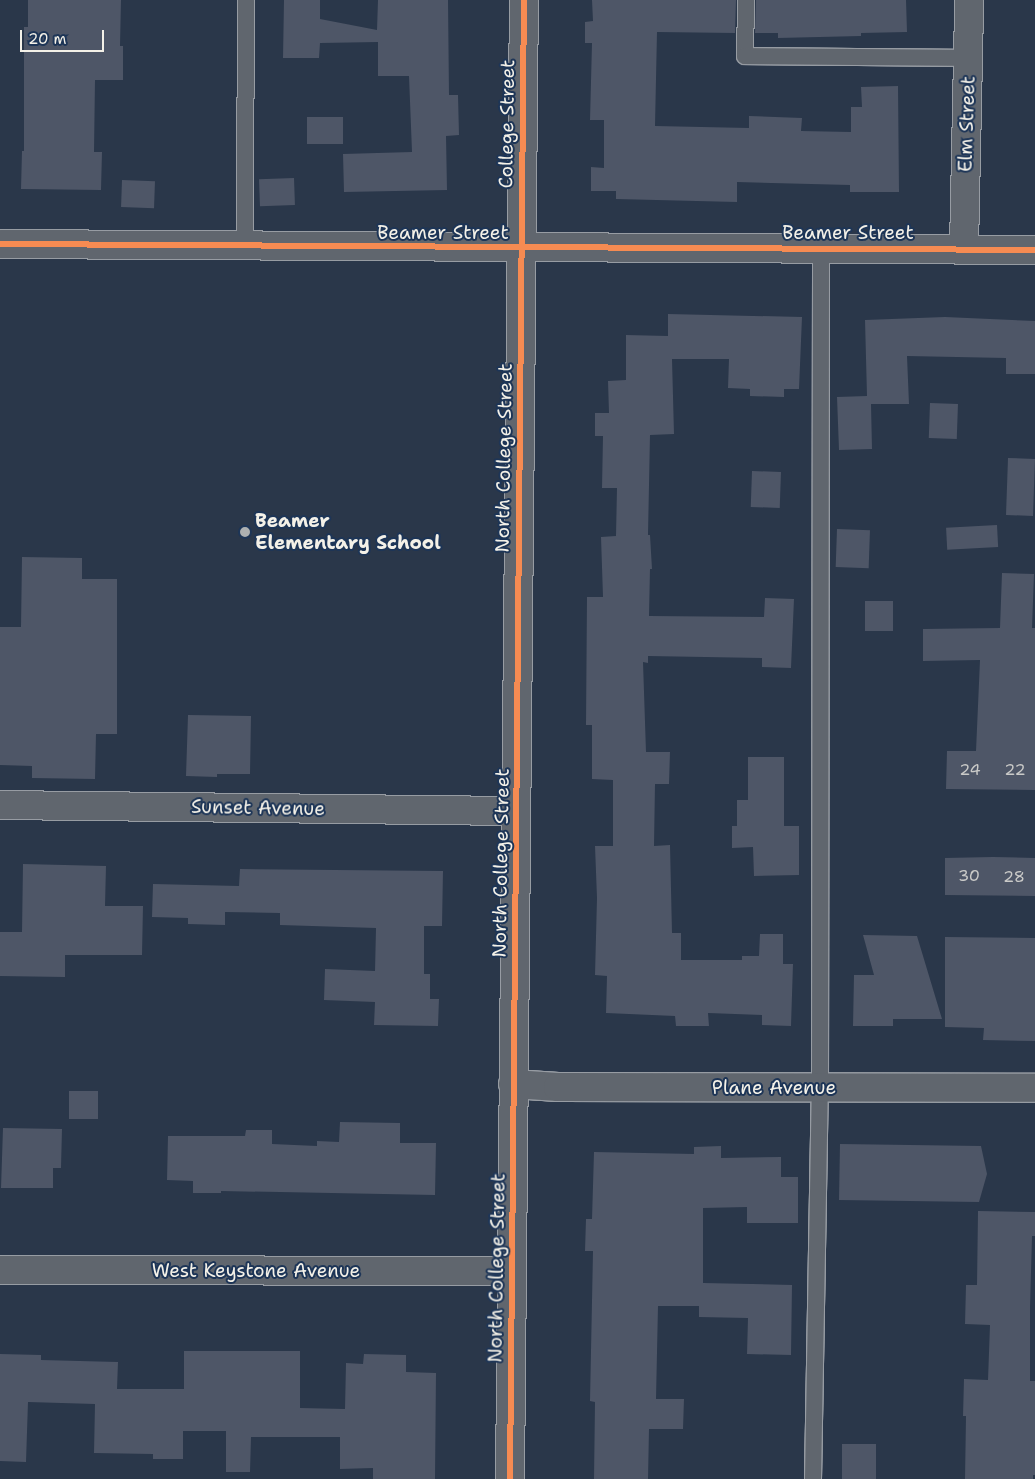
<!DOCTYPE html>
<style>
body{margin:0}
#map{position:relative;width:1035px;height:1479px;overflow:hidden;background:#2a374a;font-family:"Shantell Sans",sans-serif}
div>[style]{position:absolute}
.building>*{inset:0;background:#4e5667;transform-origin:0 0}
.roads{filter:drop-shadow(1px 0 #979ca3) drop-shadow(-1px 0 #979ca3) drop-shadow(0 1px #979ca3) drop-shadow(0 -1px #979ca3)}
.lane>*{height:16px;margin:-8px;padding:0 8px;transform-origin:8px;border-radius:8px;background:#60666e}
.street>*{height:28px;margin:-14px;padding:0 14px;transform-origin:14px;border-radius:14px;background:#60666e}
.secondary>*{height:28px;margin:-14px;padding:0 14px;transform-origin:14px;border-radius:14px;background:#60666e}
.cycleway>*{height:6px;margin:-3px;padding:0 3px;transform-origin:3px;border-radius:3px;background:#f68b52}
.dots>*{width:14px;height:14px;translate:-50% -50%;box-sizing:border-box;border:2px solid #1d3557;border-radius:50%}
span{translate:-50% -50%;white-space:nowrap;text-align:center;line-height:1.15;-webkit-text-stroke:4px #1d3557;paint-order:stroke}
.number-label{font-size:16px;color:#cacac8}
.number-label span{-webkit-text-stroke-width:0}
.street-label{font-size:19px;color:#f4f1e8}
.poi-label{font-size:19px;color:#f4f1e8;font-weight:700}
.left{translate:0 -50%;text-align:left}
.scale{position:absolute;left:20px;top:30px;width:84px;height:22px;box-sizing:border-box;border:2px solid #f4f1e8;border-top:0;padding-left:6px;font-size:15px;line-height:18px;white-space:nowrap;color:#f4f1e8;-webkit-text-stroke:4px #1d3557;paint-order:stroke}
</style>
<div id="map">
<div class="building">
<i style="clip-path:polygon(28px 0,121px 0,120px 46px,123px 46px,123px 80px,95px 80px,94px 152px,102px 152px,101px 190px,21px 189px,22px 151px,24px 151px,24px 27px,28px 27px)"></i>
<i style="clip-path:polygon(284px 0,320px 0,320px 19px,377px 30px,378px 0,448px 0,449px 95px,458px 95px,459px 135px,446px 136px,447px 190px,344px 192px,343px 154px,412px 152px,409px 76px,378px 76px,378px 42px,320px 43px,319px 58px,283px 58px)"></i>
<i style="clip-path:polygon(592px 0,736px 0,735px 33px,657px 32px,655px 126px,749px 128px,749px 116px,802px 118px,801px 131px,851px 132px,851px 107px,862px 107px,861px 87px,898px 86px,899px 192px,850px 192px,850px 185px,737px 182px,737px 202px,616px 199px,616px 191px,591px 191px,591px 167px,604px 168px,604px 120px,590px 120px,592px 43px,585px 43px,585px 22px,593px 21px)"></i>
<i style="clip-path:polygon(756px 0,906px 0,907px 32px,861px 33px,861px 36px,778px 38px,778px 33px,755px 33px)"></i>
<i style="left:307px;top:117px;width:36px;height:27px"></i>
<i style="left:294px;top:178px;width:27px;height:35px;rotate:88deg"></i>
<i style="left:122px;top:180px;width:33px;height:27px;rotate:2deg"></i>
<i style="clip-path:polygon(668px 314px,802px 317px,799px 389px,784px 389px,784px 397px,750px 396px,750px 389px,728px 388px,729px 359px,672px 359px,674px 434px,650px 435px,648px 535px,650px 535px,652px 569px,650px 569px,649px 616px,764px 617px,765px 598px,794px 599px,791px 668px,762px 667px,762px 658px,648px 656px,648px 663px,643px 662px,646px 752px,670px 752px,669px 784px,655px 784px,654px 846px,670px 845px,672px 933px,681px 933px,681px 960px,742px 960px,742px 956px,759px 956px,760px 934px,783px 934px,783px 964px,793px 964px,791px 1026px,762px 1025px,762px 1015px,708px 1013px,709px 1026px,676px 1026px,675px 1016px,606px 1013px,607px 976px,595px 975px,597px 898px,595px 846px,613px 846px,613px 780px,592px 779px,592px 725px,586px 725px,587px 597px,603px 597px,601px 537px,616px 536px,617px 488px,602px 488px,603px 436px,595px 436px,595px 413px,609px 413px,608px 381px,626px 380px,626px 335px,668px 336px)"></i>
<i style="clip-path:polygon(945px 317px,1035px 321px,1035px 374px,1006px 374px,1006px 358px,907px 356px,909px 404px,871px 404px,872px 449px,839px 450px,837px 397px,867px 396px,865px 320px)"></i>
<i style="left:930px;top:403px;width:28px;height:35px;rotate:2deg"></i>
<i style="left:1008px;top:458px;width:27px;height:57px;rotate:2deg"></i>
<i style="left:752px;top:471px;width:29px;height:36px;rotate:2deg"></i>
<i style="left:997px;top:525px;width:22px;height:51px;rotate:87deg"></i>
<i style="left:837px;top:529px;width:33px;height:38px;rotate:2deg"></i>
<i style="clip-path:polygon(22px 557px,82px 558px,82px 579px,117px 579px,117px 734px,96px 734px,95px 779px,32px 778px,32px 766px,0 765px,0 627px,21px 627px)"></i>
<i style="clip-path:polygon(1002px 573px,1034px 574px,1032px 628px,1035px 628px,1035px 790px,946px 789px,947px 751px,976px 751px,980px 660px,923px 661px,923px 629px,1000px 628px)"></i>
<i style="left:865px;top:601px;width:28px;height:30px"></i>
<i style="clip-path:polygon(188px 715px,251px 716px,250px 774px,217px 774px,217px 777px,186px 776px)"></i>
<i style="clip-path:polygon(748px 757px,784px 757px,784px 826px,799px 826px,799px 875px,754px 876px,753px 847px,732px 848px,732px 826px,737px 826px,737px 800px,748px 800px)"></i>
<i style="clip-path:polygon(993px 857px,1035px 858px,1035px 896px,945px 895px,945px 858px)"></i>
<i style="clip-path:polygon(23px 864px,106px 866px,105px 906px,143px 906px,142px 955px,65px 955px,65px 977px,0 976px,0 932px,22px 932px)"></i>
<i style="clip-path:polygon(240px 869px,443px 871px,442px 926px,424px 926px,424px 974px,430px 974px,430px 999px,439px 999px,438px 1026px,374px 1025px,375px 1002px,324px 1000px,325px 969px,375px 971px,376px 928px,280px 925px,280px 913px,225px 912px,225px 925px,188px 924px,188px 918px,152px 917px,153px 884px,239px 886px)"></i>
<i style="clip-path:polygon(863px 935px,917px 936px,942px 1019px,893px 1019px,893px 1026px,853px 1026px,854px 975px,874px 975px)"></i>
<i style="clip-path:polygon(945px 937px,1035px 938px,1035px 1041px,983px 1040px,984px 1028px,945px 1027px)"></i>
<i style="left:69px;top:1091px;width:29px;height:28px"></i>
<i style="clip-path:polygon(340px 1122px,400px 1123px,400px 1143px,436px 1143px,435px 1195px,221px 1191px,221px 1193px,193px 1193px,193px 1181px,167px 1180px,168px 1136px,245px 1136px,246px 1130px,272px 1130px,272px 1144px,317px 1146px,317px 1141px,339px 1142px)"></i>
<i style="clip-path:polygon(3px 1128px,62px 1129px,61px 1168px,53px 1168px,53px 1188px,1px 1188px)"></i>
<i style="clip-path:polygon(840px 1144px,981px 1146px,987px 1174px,979px 1202px,839px 1200px)"></i>
<i style="clip-path:polygon(721px 1146px,721px 1158px,781px 1157px,781px 1177px,798px 1177px,798px 1223px,747px 1223px,747px 1207px,703px 1208px,703px 1283px,792px 1285px,791px 1355px,747px 1354px,748px 1318px,699px 1317px,699px 1306px,658px 1306px,656px 1399px,684px 1399px,683px 1429px,649px 1429px,648px 1479px,594px 1479px,595px 1402px,590px 1401px,593px 1251px,585px 1251px,586px 1219px,592px 1219px,594px 1152px,694px 1154px,694px 1147px)"></i>
<i style="clip-path:polygon(978px 1211px,1035px 1212px,1035px 1236px,1032px 1236px,1030px 1308px,1030px 1381px,1035px 1381px,1035px 1475px,1033px 1475px,1033px 1479px,965px 1479px,966px 1416px,963px 1416px,964px 1379px,988px 1380px,990px 1325px,965px 1324px,966px 1285px,977px 1285px)"></i>
<i style="clip-path:polygon(184px 1351px,300px 1351px,300px 1408px,345px 1409px,346px 1363px,363px 1364px,364px 1354px,406px 1355px,406px 1372px,436px 1373px,435px 1479px,373px 1479px,373px 1468px,340px 1469px,340px 1437px,251px 1437px,250px 1472px,226px 1472px,226px 1431px,183px 1431px,183px 1459px,153px 1459px,153px 1454px,94px 1453px,95px 1404px,28px 1402px,26px 1462px,0 1461px,0 1354px,41px 1355px,41px 1360px,118px 1362px,117px 1389px,184px 1389px)"></i>
<i style="left:842px;top:1444px;width:34px;height:35px"></i>
</div>
<div class="roads">
<div class="lane">
<i style="left:746px;top:0;width:56px;rotate:91deg"></i>
<i style="left:745px;top:56px;width:224px;rotate:0.5deg"></i>
<i style="left:245px;top:246px;width:246px;rotate:-89.8deg"></i>
<i style="left:813px;top:1479px;width:391px;rotate:-89deg"></i>
<i style="left:820px;top:1088px;width:840px;rotate:-89.93deg"></i>
</div>
<div class="street">
<i style="left:964px;top:248px;width:248px;rotate:-88.8deg"></i>
<i style="left:0;top:805px;width:516px;rotate:0.67deg"></i>
<i style="left:513px;top:1084px;width:45px;rotate:3.8deg"></i>
<i style="left:558px;top:1087px;width:477px;rotate:0.1deg"></i>
<i style="left:0;top:1270px;width:512px;rotate:0.11deg"></i>
</div>
<div class="secondary">
<i style="left:0;top:244px;width:1035px;rotate:0.33deg"></i>
<i style="left:510px;top:1479px;width:1479px;rotate:-89.46deg"></i>
</div>
</div>
<div class="cycleway">
<i style="left:0;top:244px;width:1035px;rotate:0.33deg"></i>
<i style="left:510px;top:1479px;width:1479px;rotate:-89.46deg"></i>
</div>
<div class="dots">
<i style="left:245px;top:532px;background:#adb0b1"></i>
</div>
<div class="number-label">
<span style="left:970px;top:770px">24</span>
<span style="left:1015px;top:770px">22</span>
<span style="left:969px;top:876px">30</span>
<span style="left:1014px;top:877px">28</span>
</div>
<div class="street-label">
<span style="left:507px;top:124px;rotate:-89deg">College Street</span>
<span style="left:967px;top:124px;rotate:-88deg">Elm Street</span>
<span style="left:443px;top:233px">Beamer Street</span>
<span style="left:848px;top:233px">Beamer Street</span>
<span style="left:504px;top:458px;rotate:-89deg">North College Street</span>
<span style="left:258px;top:808px;rotate:1deg">Sunset Avenue</span>
<span style="left:501px;top:863px;rotate:-89deg">North College Street</span>
<span style="left:774px;top:1088px">Plane Avenue</span>
<span style="left:497px;top:1268px;rotate:-89deg">North College Street</span>
<span style="left:256px;top:1271px">West Keystone Avenue</span>
</div>
<div class="poi-label">
<span class="left" style="left:255px;top:532px">Beamer<br>Elementary School</span>
</div>
<div class="scale">20 m</div>
</div>
